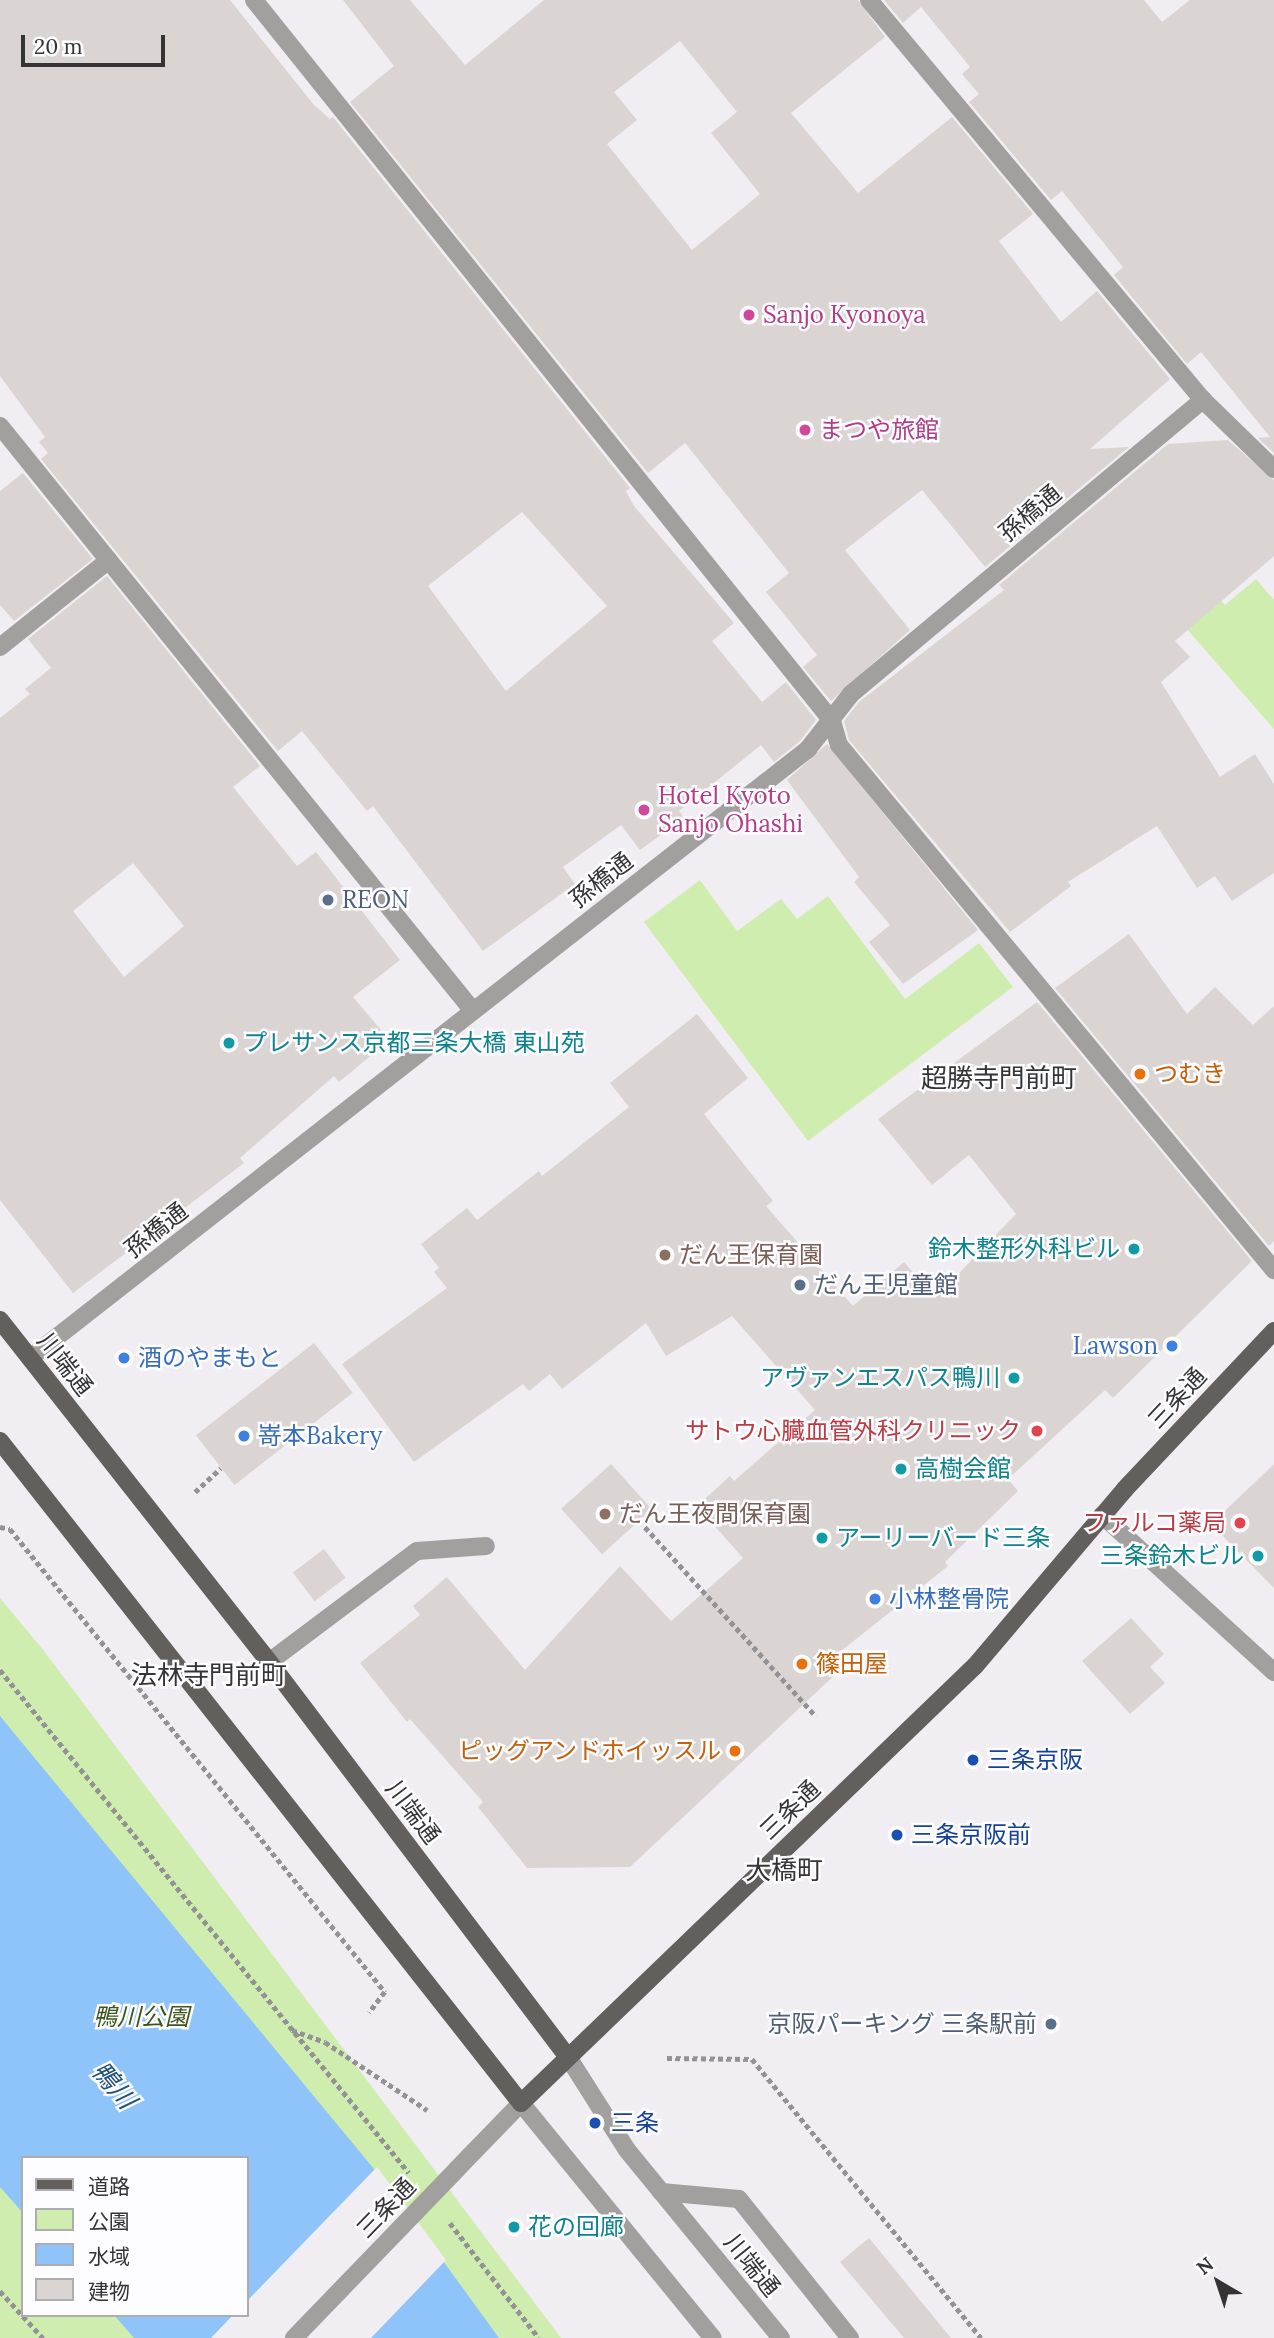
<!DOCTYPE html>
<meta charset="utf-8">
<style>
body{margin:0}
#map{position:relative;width:1274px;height:2338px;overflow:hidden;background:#f0eef2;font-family:Lora,"Noto Sans JP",serif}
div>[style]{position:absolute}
.green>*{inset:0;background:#cfedaf}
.water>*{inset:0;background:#8ec4fa}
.pier>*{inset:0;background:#f0eef2}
.building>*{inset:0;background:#dad5d3;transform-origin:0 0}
.path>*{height:4.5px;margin-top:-2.25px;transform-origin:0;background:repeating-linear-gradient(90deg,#939295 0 5px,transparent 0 8.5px)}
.service>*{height:18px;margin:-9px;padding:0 9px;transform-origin:9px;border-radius:9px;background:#a1a09e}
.minor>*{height:18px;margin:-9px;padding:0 9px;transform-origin:9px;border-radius:9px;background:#a1a09e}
.tertiary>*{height:18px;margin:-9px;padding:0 9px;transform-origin:9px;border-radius:9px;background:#a1a09e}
.primary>*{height:18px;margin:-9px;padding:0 9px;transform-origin:9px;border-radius:9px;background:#625f5d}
.tertiary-bridge>*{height:18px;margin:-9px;padding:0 9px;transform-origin:9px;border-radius:9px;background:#a1a09e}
.dots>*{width:19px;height:19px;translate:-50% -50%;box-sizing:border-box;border:4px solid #fdfcff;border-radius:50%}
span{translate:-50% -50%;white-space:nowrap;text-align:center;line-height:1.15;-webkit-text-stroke:5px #fdfcff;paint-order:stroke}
.hotel-label{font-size:24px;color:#b23c85}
.left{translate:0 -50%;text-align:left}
.street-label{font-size:24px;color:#343435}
.service-label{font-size:24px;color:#4e5e75}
.right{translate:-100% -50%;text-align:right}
.culture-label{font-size:24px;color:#0d838f}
.food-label{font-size:24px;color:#c56008}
.education-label{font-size:24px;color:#785e54}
.shop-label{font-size:24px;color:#366cbe}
.health-label{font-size:24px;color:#be3a42}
.transit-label{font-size:24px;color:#164399}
.park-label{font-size:24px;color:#3c551a;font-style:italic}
.neighbourhood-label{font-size:26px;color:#343435}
.water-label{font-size:26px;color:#20507c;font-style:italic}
.legend{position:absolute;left:21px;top:2156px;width:228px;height:161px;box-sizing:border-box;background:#fdfcff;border:2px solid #adacae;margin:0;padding:9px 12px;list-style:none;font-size:21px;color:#343435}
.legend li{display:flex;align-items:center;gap:14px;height:35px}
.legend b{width:35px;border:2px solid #adacae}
.north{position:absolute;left:1183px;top:2247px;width:70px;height:70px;-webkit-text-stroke:5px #fdfcff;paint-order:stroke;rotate:321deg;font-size:19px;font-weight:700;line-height:28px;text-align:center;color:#343435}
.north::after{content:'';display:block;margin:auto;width:24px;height:32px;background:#343435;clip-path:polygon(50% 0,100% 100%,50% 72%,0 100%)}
.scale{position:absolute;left:21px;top:35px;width:144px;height:32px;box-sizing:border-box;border:4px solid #343435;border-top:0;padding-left:9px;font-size:21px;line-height:24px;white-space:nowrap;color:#343435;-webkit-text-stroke:5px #fdfcff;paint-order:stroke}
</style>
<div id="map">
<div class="green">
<i style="clip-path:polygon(1180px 553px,1225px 605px,1256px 579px,1274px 600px,1274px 729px,1146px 582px)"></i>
<i style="clip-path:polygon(700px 880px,737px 931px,781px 899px,797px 919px,828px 896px,905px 999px,979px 943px,1013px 987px,808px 1141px,644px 922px)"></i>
<i style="clip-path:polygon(evenodd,0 1598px,44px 1651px,561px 2338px,0 2338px,0 1598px,23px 2158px,247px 2158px,247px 2315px,23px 2315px,23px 2158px)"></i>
</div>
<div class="water">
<i style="clip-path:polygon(0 1716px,393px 2192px,499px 2338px,134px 2338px,114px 2315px,247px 2315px,247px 2158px,23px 2158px,23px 2213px,0 2187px)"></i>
</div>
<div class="pier">
<i style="clip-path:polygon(377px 2167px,446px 2260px,371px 2338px,211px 2338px,233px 2315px,247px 2315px,247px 2301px)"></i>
</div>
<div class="building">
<i style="clip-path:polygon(evenodd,0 0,230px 0,314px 105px,330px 119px,333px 117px,630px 488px,626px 491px,634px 506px,734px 623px,712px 641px,762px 702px,786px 682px,816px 720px,800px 741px,774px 762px,761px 745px,679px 811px,684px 818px,640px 850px,621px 825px,563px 867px,575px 884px,483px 951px,373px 806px,367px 811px,302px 731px,278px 751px,41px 459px,48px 453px,39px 442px,45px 437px,0 376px,0 0,522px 512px,607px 606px,506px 691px,428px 586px,522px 512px)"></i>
<i style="clip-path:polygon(evenodd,343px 0,410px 0,465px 65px,544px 0,858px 0,885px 37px,791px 113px,858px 193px,952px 117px,1033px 214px,999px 241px,1061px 322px,1097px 291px,1170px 379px,1090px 449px,1129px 447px,985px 567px,922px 490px,845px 550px,910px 630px,831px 701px,803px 667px,817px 655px,766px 592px,789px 573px,685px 443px,648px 473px,350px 102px,394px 66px,343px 0,680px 41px,737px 112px,711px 133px,760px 194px,692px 250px,607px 144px,637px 120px,614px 92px,680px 41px)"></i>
<i style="clip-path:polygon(884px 0,1144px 0,1162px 22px,1190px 0,1274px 0,1274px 453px,1258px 438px,1270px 437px,1201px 352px,1187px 364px,1114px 275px,1123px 267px,1062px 191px,1051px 200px,969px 102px,979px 94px,962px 74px,970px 67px,921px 7px,903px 23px)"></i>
<i style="clip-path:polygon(1228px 440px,1274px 480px,1274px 556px,1175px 641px,1190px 657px,1161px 682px,1220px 777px,1255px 754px,1274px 784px,1274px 873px,1232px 901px,1215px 876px,1197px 888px,1157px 826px,1068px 882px,1071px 886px,1010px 932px,849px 740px,844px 721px,859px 702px,1004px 590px,999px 585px,1168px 444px)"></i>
<i style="clip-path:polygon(23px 473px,93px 559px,14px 621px,0 605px,0 491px)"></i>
<i style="clip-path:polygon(evenodd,107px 576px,260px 766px,233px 787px,297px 866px,316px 852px,400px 960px,353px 997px,381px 1030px,376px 1034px,384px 1045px,339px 1082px,334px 1076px,240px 1158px,244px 1163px,73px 1293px,0 1200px,0 718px,30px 694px,25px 689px,51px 668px,28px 639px,107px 576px,133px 863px,184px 926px,124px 977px,73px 911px,133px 863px)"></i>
<i style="clip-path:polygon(827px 744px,978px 930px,903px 984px,869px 942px,890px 925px,854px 882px,859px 877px,787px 780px)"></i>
<i style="clip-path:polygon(1129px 934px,1187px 1014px,1215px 987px,1253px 1025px,1274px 1006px,1274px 1241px,1269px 1246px,1055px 988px)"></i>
<i style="clip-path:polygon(1037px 1002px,1252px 1261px,1113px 1398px,1105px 1390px,1008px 1479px,1018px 1491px,945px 1562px,948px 1566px,831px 1659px,840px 1670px,630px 1867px,527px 1868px,478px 1807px,483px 1802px,410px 1719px,407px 1722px,360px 1663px,420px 1615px,413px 1606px,447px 1577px,525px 1670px,620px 1566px,671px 1621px,743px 1558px,697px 1506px,730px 1476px,734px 1481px,815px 1410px,732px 1316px,666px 1356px,646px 1323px,562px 1389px,550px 1374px,529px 1391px,523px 1384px,414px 1462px,342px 1364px,447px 1288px,434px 1272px,439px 1268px,421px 1244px,467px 1208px,477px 1220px,539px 1171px,542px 1176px,629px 1107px,610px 1083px,697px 1014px,748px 1078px,704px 1114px,773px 1201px,766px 1206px,853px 1306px,904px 1262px,935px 1298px,1016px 1214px,969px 1155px,932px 1185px,878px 1119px)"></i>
<i style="left:314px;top:1343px;width:63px;height:150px;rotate:52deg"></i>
<i style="left:611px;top:1464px;width:61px;height:67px;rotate:48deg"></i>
<i style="clip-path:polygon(1274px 1464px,1274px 1588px,1211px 1524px)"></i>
<i style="left:324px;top:1549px;width:36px;height:39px;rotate:53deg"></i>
<i style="clip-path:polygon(1131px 1618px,1164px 1654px,1150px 1667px,1165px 1683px,1130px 1714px,1082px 1661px)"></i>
<i style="clip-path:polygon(869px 2238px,951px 2338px,904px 2338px,840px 2262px)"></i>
</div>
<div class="path">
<i style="left:195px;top:1492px;width:35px;rotate:-43deg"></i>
<i style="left:0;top:1527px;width:10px;rotate:11deg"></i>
<i style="left:10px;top:1529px;width:596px;rotate:50.99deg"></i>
<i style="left:385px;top:1992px;width:26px;rotate:127deg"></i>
<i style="left:645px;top:1527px;width:255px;rotate:47.9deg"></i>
<i style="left:0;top:1670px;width:648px;rotate:50.88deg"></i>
<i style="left:292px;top:2030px;width:35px;rotate:20deg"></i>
<i style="left:325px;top:2042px;width:123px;rotate:33.7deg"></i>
<i style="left:667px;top:2058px;width:85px;rotate:0.7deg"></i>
<i style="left:752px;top:2059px;width:361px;rotate:50.6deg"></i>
<i style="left:450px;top:2223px;width:145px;rotate:52.3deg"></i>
<i style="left:0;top:2291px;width:64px;rotate:47.5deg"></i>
</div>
<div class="service">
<i style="left:0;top:647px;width:139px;rotate:-38.6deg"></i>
<i style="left:269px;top:1662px;width:185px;rotate:-36.9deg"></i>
<i style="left:417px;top:1551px;width:69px;rotate:-4.1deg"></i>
<i style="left:661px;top:2192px;width:78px;rotate:5.1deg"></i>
<i style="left:739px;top:2199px;width:178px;rotate:51.4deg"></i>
</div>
<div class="minor">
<i style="left:254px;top:0;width:924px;rotate:51.28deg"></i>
<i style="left:832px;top:721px;width:25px;rotate:74deg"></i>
<i style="left:839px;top:745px;width:682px;rotate:50.36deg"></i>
<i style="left:869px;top:0;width:521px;rotate:50.14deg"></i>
<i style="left:0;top:426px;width:752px;rotate:51.04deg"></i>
<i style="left:30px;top:1358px;width:988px;rotate:-38.05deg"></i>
<i style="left:808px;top:749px;width:70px;rotate:-52deg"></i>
<i style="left:851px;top:694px;width:459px;rotate:-39.9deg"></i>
<i style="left:1203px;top:400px;width:99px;rotate:44.2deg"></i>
</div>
<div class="tertiary">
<i style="left:1102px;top:1515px;width:233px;rotate:42.4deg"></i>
<i style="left:568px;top:2057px;width:110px;rotate:57.6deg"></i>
<i style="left:627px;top:2150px;width:243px;rotate:50.7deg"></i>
<i style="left:457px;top:2169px;width:92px;rotate:-45.9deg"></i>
<i style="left:521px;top:2103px;width:303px;rotate:50.8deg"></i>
</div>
<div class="primary">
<i style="left:0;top:1320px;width:435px;rotate:51.8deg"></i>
<i style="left:269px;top:1662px;width:495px;rotate:52.9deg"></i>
<i style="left:0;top:1441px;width:842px;rotate:51.8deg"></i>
<i style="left:521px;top:2103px;width:630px;rotate:-43.91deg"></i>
<i style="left:975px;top:1666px;width:232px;rotate:-49.7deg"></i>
<i style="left:1125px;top:1489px;width:217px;rotate:-46.7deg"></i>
</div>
<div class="tertiary-bridge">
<i style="left:294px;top:2338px;width:235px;rotate:-46deg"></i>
</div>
<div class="dots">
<i style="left:749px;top:315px;background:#d1479c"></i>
<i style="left:805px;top:430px;background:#d1479c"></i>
<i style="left:644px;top:810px;background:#d1479c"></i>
<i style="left:328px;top:900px;background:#5c6f8a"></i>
<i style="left:229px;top:1043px;background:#0f9aa8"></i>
<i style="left:1140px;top:1074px;background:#e8710a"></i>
<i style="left:1134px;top:1249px;background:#0f9aa8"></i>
<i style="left:665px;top:1255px;background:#8d6e63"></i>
<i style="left:800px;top:1285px;background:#5c6f8a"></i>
<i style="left:1172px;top:1346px;background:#3f7fe0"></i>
<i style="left:124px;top:1358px;background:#3f7fe0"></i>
<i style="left:1014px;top:1378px;background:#0f9aa8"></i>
<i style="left:1037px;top:1431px;background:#e0444e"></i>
<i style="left:244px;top:1436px;background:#3f7fe0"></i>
<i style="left:901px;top:1469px;background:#0f9aa8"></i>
<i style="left:605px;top:1514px;background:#8d6e63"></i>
<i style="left:1240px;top:1523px;background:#e0444e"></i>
<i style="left:822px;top:1538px;background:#0f9aa8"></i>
<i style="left:1258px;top:1556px;background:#0f9aa8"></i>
<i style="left:875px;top:1599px;background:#3f7fe0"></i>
<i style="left:802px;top:1664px;background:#e8710a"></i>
<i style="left:735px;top:1751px;background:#e8710a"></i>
<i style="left:973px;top:1760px;background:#1a4fb4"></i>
<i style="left:897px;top:1835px;background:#1a4fb4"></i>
<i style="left:1051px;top:2024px;background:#5c6f8a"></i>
<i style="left:595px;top:2123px;background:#1a4fb4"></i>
<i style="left:514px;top:2227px;background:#0f9aa8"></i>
</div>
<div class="hotel-label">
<span class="left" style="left:763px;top:315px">Sanjo Kyonoya</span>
<span class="left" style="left:819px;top:430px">まつや旅館</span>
<span class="left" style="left:658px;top:810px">Hotel Kyoto<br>Sanjo Ohashi</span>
</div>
<div class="street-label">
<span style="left:1030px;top:513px;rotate:-40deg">孫橋通</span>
<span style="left:601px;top:880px;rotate:-38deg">孫橋通</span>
<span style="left:156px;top:1230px;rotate:-38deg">孫橋通</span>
<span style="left:65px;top:1364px;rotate:52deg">川端通</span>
<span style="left:1177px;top:1398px;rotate:-47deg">三条通</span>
<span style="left:790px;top:1810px;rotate:-44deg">三条通</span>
<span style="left:413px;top:1812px;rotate:53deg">川端通</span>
<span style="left:386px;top:2208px;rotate:-46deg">三条通</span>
<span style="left:752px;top:2265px;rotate:51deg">川端通</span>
</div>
<div class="service-label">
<span class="left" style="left:342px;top:900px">REON</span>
<span class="left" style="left:814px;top:1285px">だん王児童館</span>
<span class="right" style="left:1037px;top:2024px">京阪パーキング 三条駅前</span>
</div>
<div class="culture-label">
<span class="left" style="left:243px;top:1043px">プレサンス京都三条大橋 東山苑</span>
<span class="right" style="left:1120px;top:1249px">鈴木整形外科ビル</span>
<span class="right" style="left:1000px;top:1378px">アヴァンエスパス鴨川</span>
<span class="left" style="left:915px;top:1469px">高樹会館</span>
<span class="left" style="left:836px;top:1538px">アーリーバード三条</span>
<span class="right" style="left:1244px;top:1556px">三条鈴木ビル</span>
<span class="left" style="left:528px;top:2227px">花の回廊</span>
</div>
<div class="food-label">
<span class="left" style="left:1154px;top:1074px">つむき</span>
<span class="left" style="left:816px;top:1664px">篠田屋</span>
<span class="right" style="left:721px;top:1751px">ピッグアンドホイッスル</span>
</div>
<div class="education-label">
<span class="left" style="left:679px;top:1255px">だん王保育園</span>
<span class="left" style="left:619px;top:1514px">だん王夜間保育園</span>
</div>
<div class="shop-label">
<span class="right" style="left:1158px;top:1346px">Lawson</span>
<span class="left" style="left:138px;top:1358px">酒のやまもと</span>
<span class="left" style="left:258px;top:1436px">嵜本Bakery</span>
<span class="left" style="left:889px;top:1599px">小林整骨院</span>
</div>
<div class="health-label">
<span class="right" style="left:1021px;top:1431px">サトウ心臓血管外科クリニック</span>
<span class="right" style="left:1226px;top:1523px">ファルコ薬局</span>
</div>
<div class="transit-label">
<span class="left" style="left:987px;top:1760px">三条京阪</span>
<span class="left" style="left:911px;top:1835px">三条京阪前</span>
<span class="left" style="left:611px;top:2123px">三条</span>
</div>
<div class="park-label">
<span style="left:141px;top:2017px">鴨川公園</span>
</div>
<div class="neighbourhood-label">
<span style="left:999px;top:1078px">超勝寺門前町</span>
<span style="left:209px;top:1675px">法林寺門前町</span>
<span style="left:784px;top:1870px">大橋町</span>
</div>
<div class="water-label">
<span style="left:114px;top:2085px;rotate:50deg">鴨川</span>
</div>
<ul class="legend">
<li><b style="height:9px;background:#625f5d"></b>道路</li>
<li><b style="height:19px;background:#cfedaf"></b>公園</li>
<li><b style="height:19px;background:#8ec4fa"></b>水域</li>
<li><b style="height:19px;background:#dad5d3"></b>建物</li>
</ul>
<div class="north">N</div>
<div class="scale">20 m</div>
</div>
